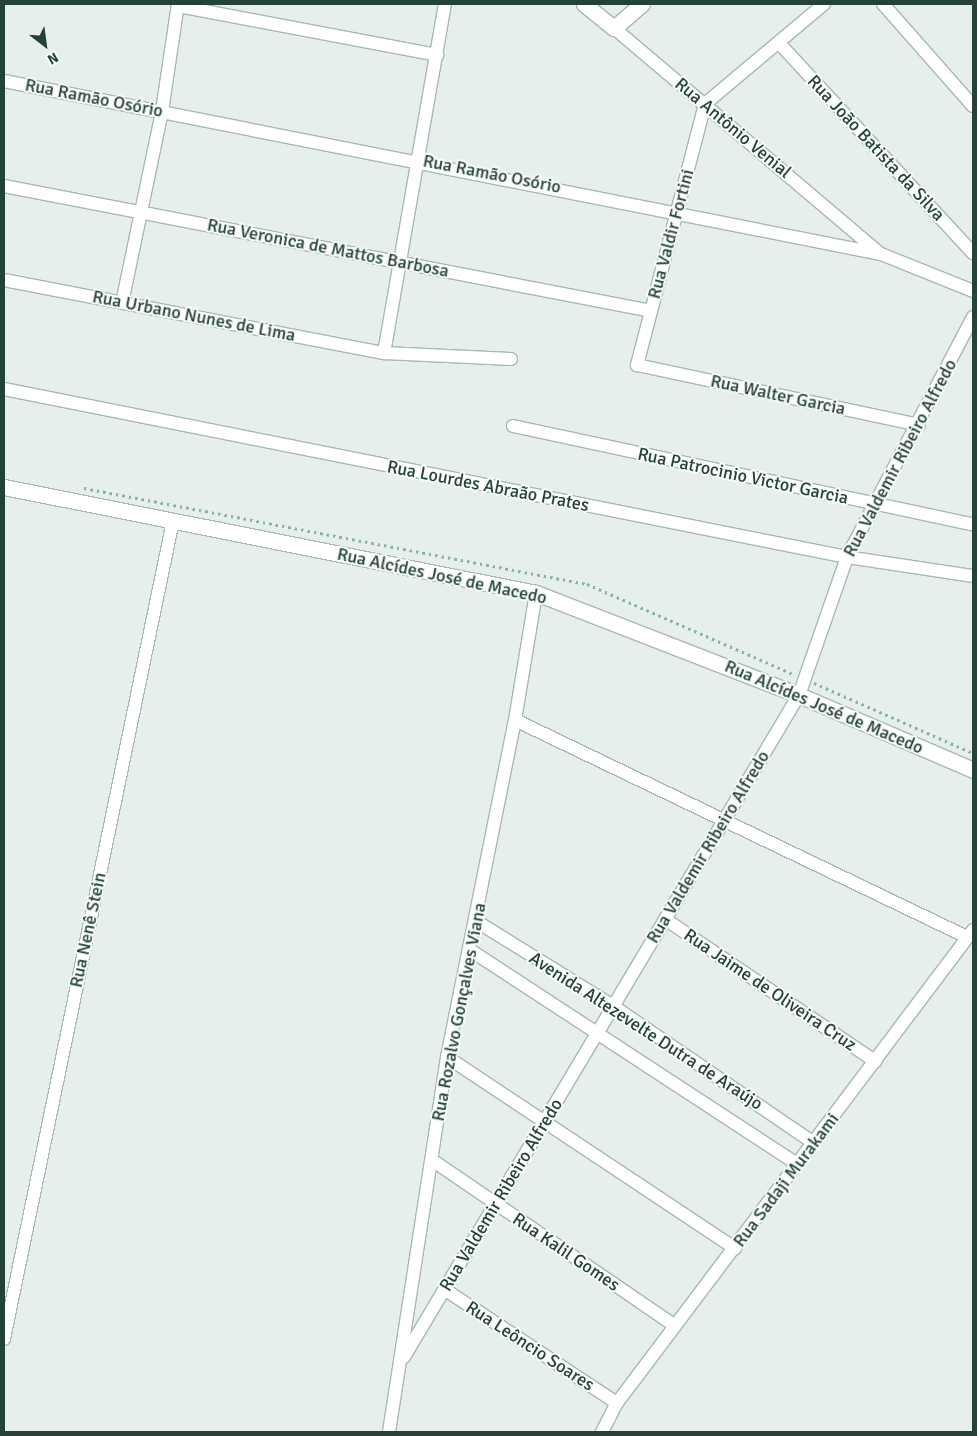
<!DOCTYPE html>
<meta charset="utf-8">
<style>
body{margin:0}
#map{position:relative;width:977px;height:1436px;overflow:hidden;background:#e6efeb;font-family:Signika,sans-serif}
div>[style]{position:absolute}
.path>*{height:2.5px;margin-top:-1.25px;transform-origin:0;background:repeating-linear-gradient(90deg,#86b3a5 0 2.5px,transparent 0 6.5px)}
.roads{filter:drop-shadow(1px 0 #a8b8b2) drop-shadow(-1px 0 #a8b8b2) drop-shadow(0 1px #a8b8b2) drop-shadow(0 -1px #a8b8b2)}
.street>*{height:12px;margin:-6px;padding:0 6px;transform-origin:6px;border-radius:6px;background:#fff}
.secondary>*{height:15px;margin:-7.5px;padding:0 7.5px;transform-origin:7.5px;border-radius:7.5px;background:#fff}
span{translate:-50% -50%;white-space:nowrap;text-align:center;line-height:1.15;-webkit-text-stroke:4px #f7fbf9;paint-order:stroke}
.street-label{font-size:18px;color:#24423a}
.frame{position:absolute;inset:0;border:5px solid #24423a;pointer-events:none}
.north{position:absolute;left:20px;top:20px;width:50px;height:50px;-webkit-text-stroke:4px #f7fbf9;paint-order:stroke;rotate:150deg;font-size:14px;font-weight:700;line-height:20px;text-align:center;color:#24423a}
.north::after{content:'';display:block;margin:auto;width:18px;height:22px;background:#24423a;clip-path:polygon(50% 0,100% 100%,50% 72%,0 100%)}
</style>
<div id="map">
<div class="path">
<i style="left:84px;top:488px;width:512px;rotate:10.81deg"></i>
<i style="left:587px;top:584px;width:225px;rotate:23.6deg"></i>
<i style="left:814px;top:683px;width:174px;rotate:23.8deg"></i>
</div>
<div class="roads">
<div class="street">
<i style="left:824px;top:4px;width:155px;rotate:140deg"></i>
<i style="left:705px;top:104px;width:270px;rotate:104.6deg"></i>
<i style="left:637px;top:365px;width:288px;rotate:12deg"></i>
<i style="left:883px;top:4px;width:136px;rotate:48.6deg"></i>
<i style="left:178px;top:6px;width:264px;rotate:10.7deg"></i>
<i style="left:614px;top:28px;width:348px;rotate:40.3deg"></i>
<i style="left:779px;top:43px;width:286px;rotate:47.3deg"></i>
<i style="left:4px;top:81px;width:894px;rotate:11.16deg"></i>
<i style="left:881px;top:254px;width:99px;rotate:21.9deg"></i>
<i style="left:4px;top:186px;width:659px;rotate:10.93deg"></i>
<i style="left:4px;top:280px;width:387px;rotate:10.9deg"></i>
<i style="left:384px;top:353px;width:127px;rotate:2.7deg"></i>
<i style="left:122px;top:303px;width:196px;rotate:-78.2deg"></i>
<i style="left:162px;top:111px;width:108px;rotate:-81.5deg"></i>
<i style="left:384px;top:353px;width:354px;rotate:-80.1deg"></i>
<i style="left:4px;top:389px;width:860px;rotate:11.27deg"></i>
<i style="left:847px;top:557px;width:127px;rotate:8.6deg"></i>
<i style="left:513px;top:426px;width:471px;rotate:12.1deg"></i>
<i style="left:515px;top:720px;width:501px;rotate:25.65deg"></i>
<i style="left:665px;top:919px;width:254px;rotate:34.1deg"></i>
<i style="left:476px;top:921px;width:161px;rotate:31.8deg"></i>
<i style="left:613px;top:1006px;width:243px;rotate:34.3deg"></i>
<i style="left:470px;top:950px;width:391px;rotate:33.2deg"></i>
<i style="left:447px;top:1057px;width:346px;rotate:33.6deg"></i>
<i style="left:432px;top:1160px;width:294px;rotate:34.3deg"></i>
<i style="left:444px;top:1289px;width:207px;rotate:33.4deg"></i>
<i style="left:4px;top:1339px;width:835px;rotate:-78.33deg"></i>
<i style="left:404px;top:1357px;width:771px;rotate:-59.18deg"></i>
<i style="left:799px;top:695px;width:146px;rotate:-70.8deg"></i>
<i style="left:847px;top:557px;width:271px;rotate:-62.3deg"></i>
<i style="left:389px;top:1432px;width:379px;rotate:-81.2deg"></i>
<i style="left:447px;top:1057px;width:344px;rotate:-78.6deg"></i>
<i style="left:515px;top:720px;width:129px;rotate:-80.6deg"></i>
<i style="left:602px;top:1432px;width:33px;rotate:-63deg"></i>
<i style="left:617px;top:1403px;width:592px;rotate:-53.03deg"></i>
</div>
<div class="secondary">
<i style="left:584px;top:4px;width:38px;rotate:39deg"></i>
<i style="left:614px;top:28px;width:37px;rotate:-41deg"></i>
<i style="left:4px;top:487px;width:542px;rotate:11.27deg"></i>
<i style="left:536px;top:593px;width:282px;rotate:21.2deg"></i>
<i style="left:799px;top:695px;width:189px;rotate:23.3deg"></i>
</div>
</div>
<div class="street-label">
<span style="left:94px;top:98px;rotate:11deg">Rua Ramão Osório</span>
<span style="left:733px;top:128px;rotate:40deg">Rua Antônio Venial</span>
<span style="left:876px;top:148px;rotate:47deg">Rua João Batista da Silva</span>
<span style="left:492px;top:174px;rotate:11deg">Rua Ramão Osório</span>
<span style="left:671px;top:234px;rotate:-75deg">Rua Valdir Fortini</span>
<span style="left:328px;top:248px;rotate:11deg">Rua Veronica de Mattos Barbosa</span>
<span style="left:194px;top:316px;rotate:11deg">Rua Urbano Nunes de Lima</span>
<span style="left:778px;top:395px;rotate:12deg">Rua Walter Garcia</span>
<span style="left:900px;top:458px;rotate:-62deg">Rua Valdemir Ribeiro Alfredo</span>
<span style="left:743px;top:476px;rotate:12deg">Rua Patrocinio Victor Garcia</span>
<span style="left:488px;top:486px;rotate:11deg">Rua Lourdes Abraão Prates</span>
<span style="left:442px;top:576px;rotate:12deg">Rua Alcídes José de Macedo</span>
<span style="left:824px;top:707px;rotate:23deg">Rua Alcídes José de Macedo</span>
<span style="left:708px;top:847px;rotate:-59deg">Rua Valdemir Ribeiro Alfredo</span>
<span style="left:88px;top:930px;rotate:-78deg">Rua Nenê Stein</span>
<span style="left:770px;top:990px;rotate:34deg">Rua Jaime de Oliveira Cruz</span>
<span style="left:459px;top:1012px;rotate:-79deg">Rua Rozalvo Gonçalves Viana</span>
<span style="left:646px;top:1031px;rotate:33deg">Avenida Altezevelte Dutra de Araújo</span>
<span style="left:786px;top:1180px;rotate:-53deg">Rua Sadaji Murakami</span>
<span style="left:501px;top:1195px;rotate:-59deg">Rua Valdemir Ribeiro Alfredo</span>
<span style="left:566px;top:1252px;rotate:34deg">Rua Kalil Gomes</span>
<span style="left:530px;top:1346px;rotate:33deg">Rua Leôncio Soares</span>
</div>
<div class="frame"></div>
<div class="north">N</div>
</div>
